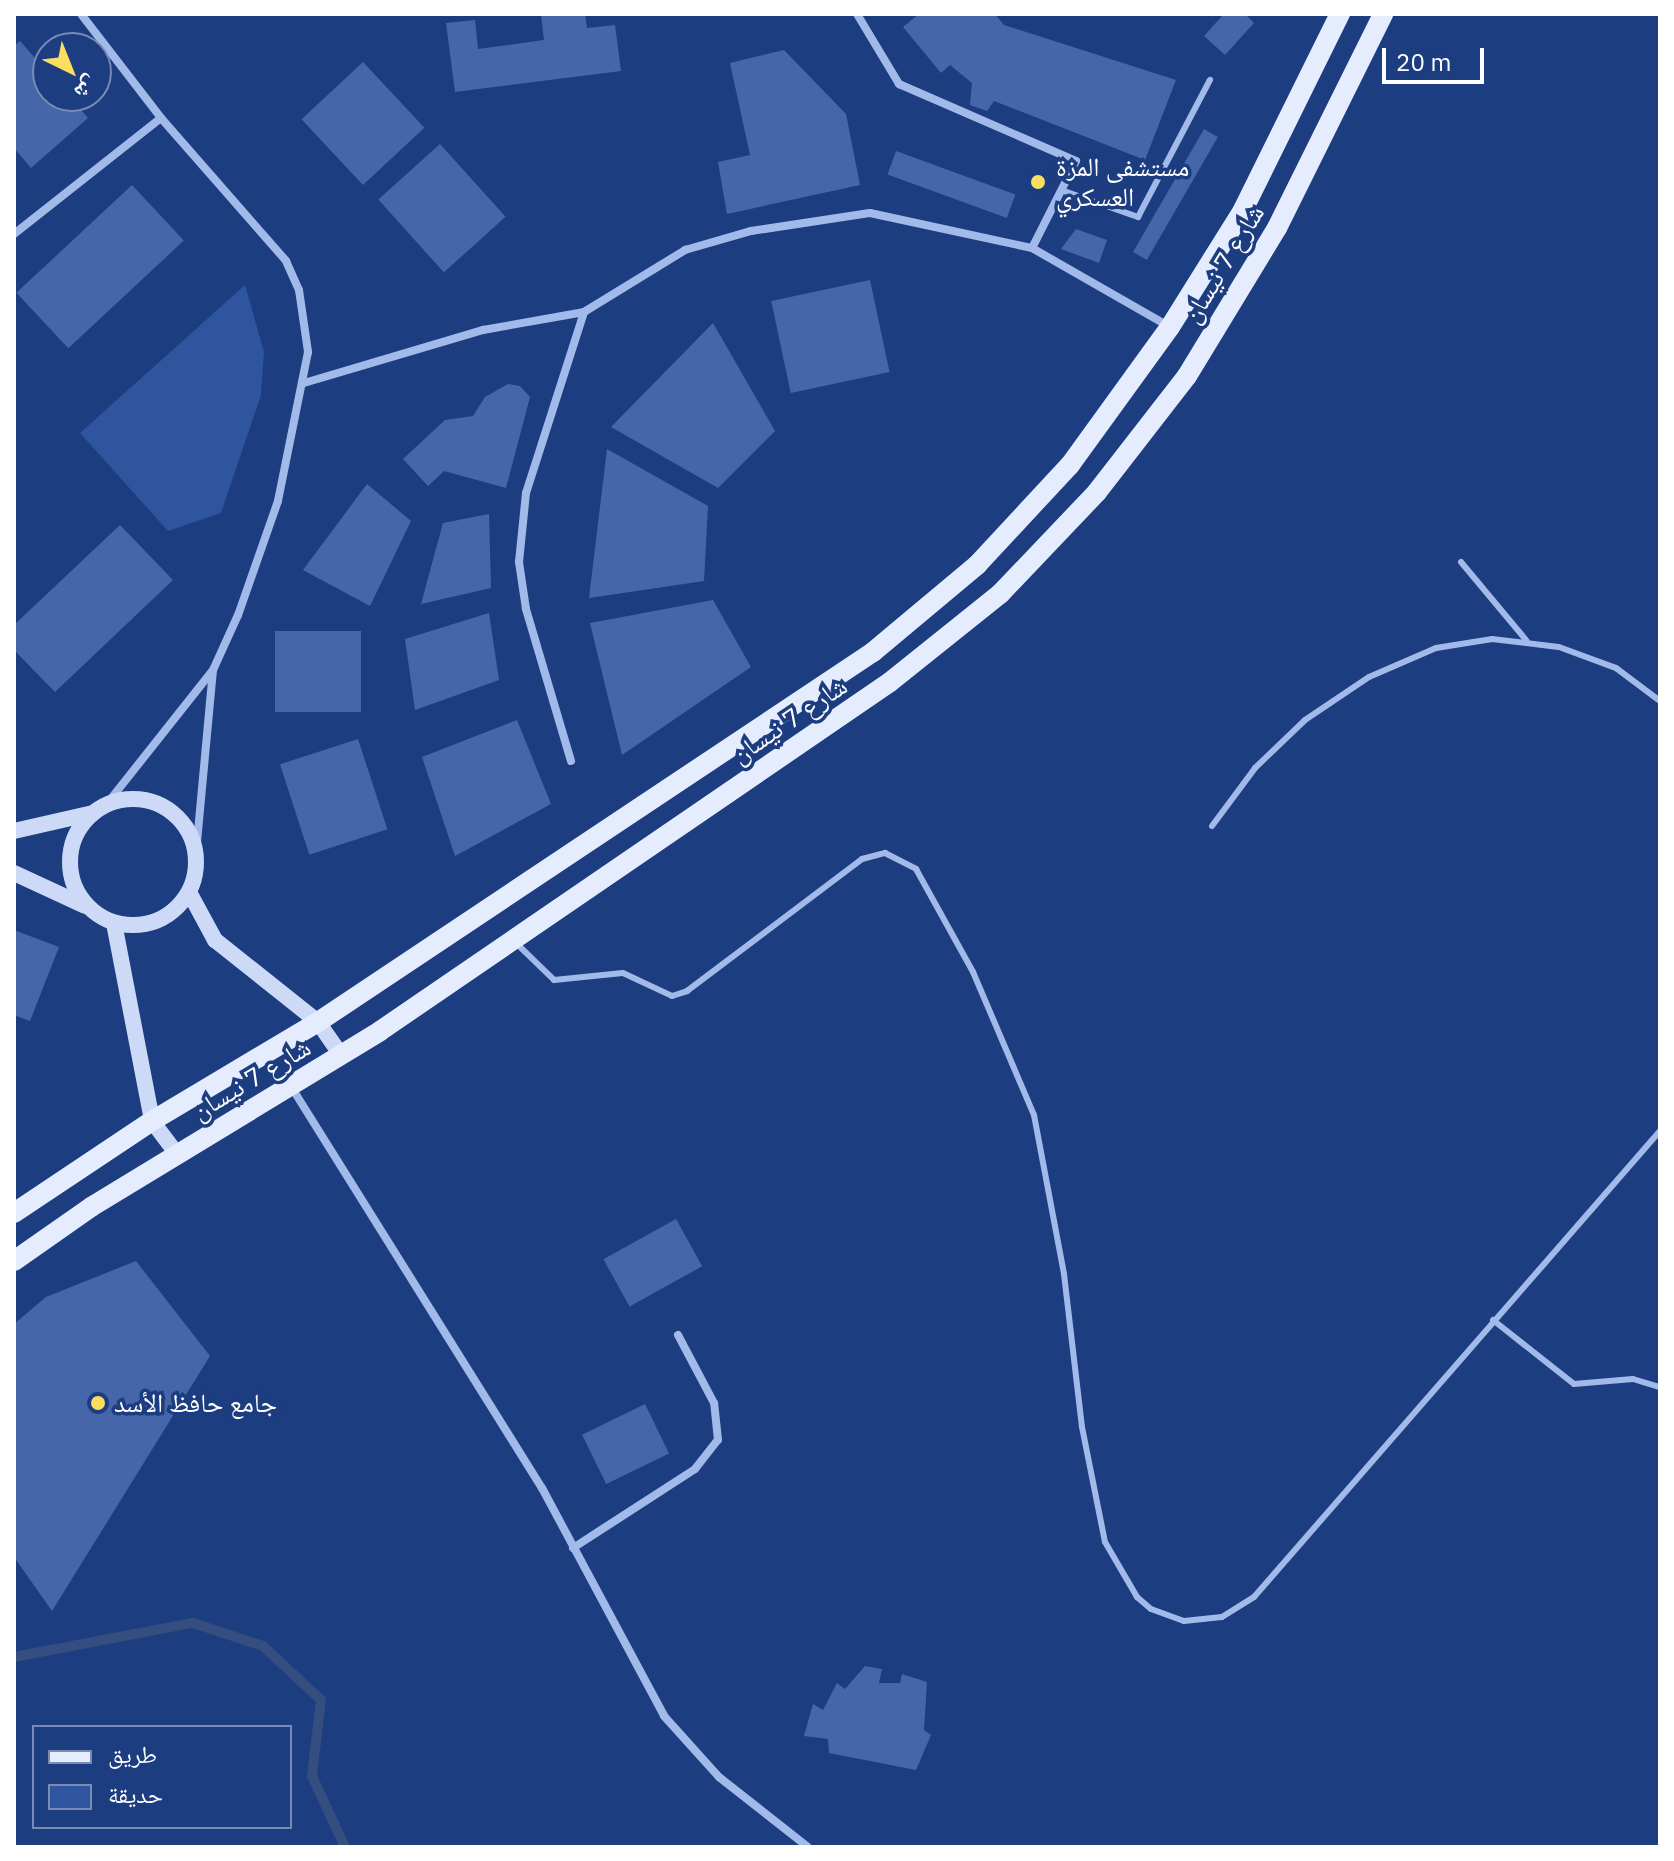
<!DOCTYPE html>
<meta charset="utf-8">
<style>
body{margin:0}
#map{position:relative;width:1674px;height:1861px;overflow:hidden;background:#1d3d81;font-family:"IBM Plex Sans","Noto Naskh Arabic",sans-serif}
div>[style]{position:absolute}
.green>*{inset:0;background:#30559f}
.stream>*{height:10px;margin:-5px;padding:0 5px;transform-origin:5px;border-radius:5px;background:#354d7f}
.building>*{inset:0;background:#4567aa;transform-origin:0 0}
.lane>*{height:6px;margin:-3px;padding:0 3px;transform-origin:3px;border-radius:3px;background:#a2bae9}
.street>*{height:8px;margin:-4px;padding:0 4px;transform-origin:4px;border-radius:4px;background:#a2bae9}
.secondary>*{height:16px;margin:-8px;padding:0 8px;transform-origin:8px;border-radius:8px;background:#cddaf7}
.secondary>.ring{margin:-8px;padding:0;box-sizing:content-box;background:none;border:16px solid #cddaf7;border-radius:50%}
.primary>*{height:20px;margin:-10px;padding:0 10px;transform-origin:10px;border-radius:10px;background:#e5ecfe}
.dots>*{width:22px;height:22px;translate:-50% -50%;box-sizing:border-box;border:4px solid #1d3d81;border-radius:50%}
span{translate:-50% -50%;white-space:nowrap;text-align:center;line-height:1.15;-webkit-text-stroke:7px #1d3d81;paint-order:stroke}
.poi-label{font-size:26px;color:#fff}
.left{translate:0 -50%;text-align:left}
.street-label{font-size:26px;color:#fff}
.frame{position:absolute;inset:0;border:16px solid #fff;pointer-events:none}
.legend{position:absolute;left:32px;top:1725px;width:260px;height:104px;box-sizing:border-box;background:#1d3d81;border:2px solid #778bb3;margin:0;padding:10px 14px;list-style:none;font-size:24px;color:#fff}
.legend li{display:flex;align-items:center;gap:16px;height:40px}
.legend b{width:40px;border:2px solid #778bb3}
.north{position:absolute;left:32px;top:32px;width:80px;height:80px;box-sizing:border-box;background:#1d3d81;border:2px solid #778bb3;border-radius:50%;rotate:137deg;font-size:22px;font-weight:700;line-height:32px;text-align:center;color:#fff}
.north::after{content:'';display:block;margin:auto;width:28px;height:36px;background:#f9de60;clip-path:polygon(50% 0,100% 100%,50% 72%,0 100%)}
.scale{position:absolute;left:1382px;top:48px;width:102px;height:36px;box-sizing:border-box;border:4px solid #fff;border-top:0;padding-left:10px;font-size:24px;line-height:28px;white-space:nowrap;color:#fff;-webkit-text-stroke:6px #1d3d81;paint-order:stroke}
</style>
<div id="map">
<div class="green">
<i style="clip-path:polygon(245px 285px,264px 352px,261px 395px,221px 513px,168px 531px,80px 433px)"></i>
</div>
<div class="stream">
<i style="left:14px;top:1657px;width:182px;rotate:-10.8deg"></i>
<i style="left:193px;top:1623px;width:74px;rotate:18.2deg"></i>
<i style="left:263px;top:1646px;width:79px;rotate:43deg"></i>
<i style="left:321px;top:1700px;width:77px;rotate:96.8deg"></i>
<i style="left:312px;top:1776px;width:78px;rotate:65.1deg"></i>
</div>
<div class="building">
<i style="clip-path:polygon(541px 14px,585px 14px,587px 28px,615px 25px,621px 71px,455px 92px,446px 23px,475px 20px,478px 49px,544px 40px)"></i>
<i style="clip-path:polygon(919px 14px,995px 14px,1004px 25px,1176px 80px,1145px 160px,994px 101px,987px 111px,970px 105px,972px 83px,950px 65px,941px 73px,903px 27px)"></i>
<i style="clip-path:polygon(1224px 14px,1245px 14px,1254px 23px,1225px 55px,1204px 36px)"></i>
<i style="clip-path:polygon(20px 41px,48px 73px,48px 96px,69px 96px,88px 118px,31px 168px,14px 148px,14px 46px)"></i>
<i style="clip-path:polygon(784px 50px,846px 114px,860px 185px,727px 214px,718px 162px,750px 155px,730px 63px)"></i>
<i style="left:363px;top:62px;width:90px;height:84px;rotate:47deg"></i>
<i style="left:1204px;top:129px;width:16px;height:142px;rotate:30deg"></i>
<i style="left:440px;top:144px;width:98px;height:83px;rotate:48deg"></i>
<i style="left:896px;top:151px;width:127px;height:25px;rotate:20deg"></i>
<i style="left:132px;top:185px;width:76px;height:158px;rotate:47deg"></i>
<i style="clip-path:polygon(1076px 229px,1107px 240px,1099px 263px,1061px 249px)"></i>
<i style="left:870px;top:280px;width:94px;height:101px;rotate:78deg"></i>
<i style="clip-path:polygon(713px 323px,775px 431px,718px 488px,611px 427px)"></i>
<i style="clip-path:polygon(508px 384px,520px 386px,530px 397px,506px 488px,444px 471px,428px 486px,403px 459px,445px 420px,473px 416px,485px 397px)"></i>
<i style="clip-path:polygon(607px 449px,708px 506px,704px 581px,589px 598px)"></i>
<i style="clip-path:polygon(367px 484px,411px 521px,370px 606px,303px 570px)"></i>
<i style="clip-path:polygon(489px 514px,491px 588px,421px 604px,443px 523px)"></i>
<i style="clip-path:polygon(120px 525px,173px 580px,55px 692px,14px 650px,14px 625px)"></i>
<i style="clip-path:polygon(713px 600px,751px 667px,622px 755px,590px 623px)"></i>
<i style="clip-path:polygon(489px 613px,499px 680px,415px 710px,405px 639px)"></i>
<i style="left:275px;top:631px;width:86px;height:81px"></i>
<i style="clip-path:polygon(517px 720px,551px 804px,455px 856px,422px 757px)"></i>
<i style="left:358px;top:739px;width:95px;height:82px;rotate:72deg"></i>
<i style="clip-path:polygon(14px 930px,59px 947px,30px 1021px,14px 1015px)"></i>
<i style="left:676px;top:1219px;width:54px;height:83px;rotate:61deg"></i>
<i style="clip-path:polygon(136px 1261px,210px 1356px,52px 1611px,14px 1557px,14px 1324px,46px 1297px)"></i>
<i style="left:645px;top:1404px;width:55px;height:70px;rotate:64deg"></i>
<i style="clip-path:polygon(865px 1666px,882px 1669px,879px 1683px,900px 1683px,902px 1674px,927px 1682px,924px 1730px,931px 1735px,916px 1770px,829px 1753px,828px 1739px,804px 1736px,813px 1704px,823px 1710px,837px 1683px,845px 1689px)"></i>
</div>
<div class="lane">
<i style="left:1061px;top:190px;width:82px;rotate:19.3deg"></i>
<i style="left:1138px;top:217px;width:155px;rotate:-62.3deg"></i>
<i style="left:1461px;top:562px;width:102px;rotate:50.2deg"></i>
<i style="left:1212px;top:826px;width:72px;rotate:-53.4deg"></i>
<i style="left:1255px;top:768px;width:69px;rotate:-43.8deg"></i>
<i style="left:1305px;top:720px;width:77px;rotate:-33.9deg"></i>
<i style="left:1369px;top:677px;width:73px;rotate:-23.4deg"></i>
<i style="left:1436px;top:648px;width:57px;rotate:-9.1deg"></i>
<i style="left:1492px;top:639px;width:67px;rotate:6.8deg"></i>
<i style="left:1559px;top:647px;width:61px;rotate:20.2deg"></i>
<i style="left:1616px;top:668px;width:55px;rotate:36.9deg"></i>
<i style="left:516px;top:943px;width:53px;rotate:44.2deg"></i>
<i style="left:554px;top:980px;width:69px;rotate:-5.8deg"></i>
<i style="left:623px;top:973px;width:54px;rotate:25.1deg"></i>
<i style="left:672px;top:996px;width:16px;rotate:-18deg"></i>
<i style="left:687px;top:991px;width:219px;rotate:-37deg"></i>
<i style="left:862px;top:859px;width:24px;rotate:-15deg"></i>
<i style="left:885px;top:853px;width:35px;rotate:27deg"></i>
<i style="left:916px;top:869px;width:118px;rotate:61deg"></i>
<i style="left:973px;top:972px;width:155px;rotate:66.9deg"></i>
<i style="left:1034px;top:1115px;width:162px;rotate:79.3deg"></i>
<i style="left:1064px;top:1274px;width:154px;rotate:83.3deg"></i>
<i style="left:1082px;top:1427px;width:117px;rotate:78.7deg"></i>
<i style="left:1105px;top:1542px;width:64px;rotate:59.8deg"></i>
<i style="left:1137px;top:1597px;width:18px;rotate:41deg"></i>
<i style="left:1151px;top:1609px;width:35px;rotate:20deg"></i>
<i style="left:1184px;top:1621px;width:38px;rotate:-6deg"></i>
<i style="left:1222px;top:1617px;width:38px;rotate:-32deg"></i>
<i style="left:1254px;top:1597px;width:618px;rotate:-48.94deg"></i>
<i style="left:1493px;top:1320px;width:103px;rotate:38.3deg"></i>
<i style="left:1574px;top:1384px;width:59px;rotate:-4.8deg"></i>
<i style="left:1633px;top:1379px;width:28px;rotate:17deg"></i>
</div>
<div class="street">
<i style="left:81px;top:14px;width:131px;rotate:52.4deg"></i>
<i style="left:161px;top:118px;width:190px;rotate:48.8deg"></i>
<i style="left:286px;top:261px;width:32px;rotate:66deg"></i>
<i style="left:299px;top:290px;width:63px;rotate:81.7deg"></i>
<i style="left:308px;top:352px;width:152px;rotate:101.4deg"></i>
<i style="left:278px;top:501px;width:121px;rotate:109.3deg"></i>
<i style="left:238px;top:615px;width:60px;rotate:114.4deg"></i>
<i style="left:213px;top:670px;width:172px;rotate:128.4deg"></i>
<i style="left:857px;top:14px;width:82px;rotate:59deg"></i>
<i style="left:899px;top:84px;width:193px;rotate:23.5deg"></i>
<i style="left:1076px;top:161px;width:97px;rotate:116.8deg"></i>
<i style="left:14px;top:234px;width:187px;rotate:-38.3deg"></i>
<i style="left:304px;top:383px;width:187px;rotate:-16.5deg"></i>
<i style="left:483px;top:330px;width:103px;rotate:-10.1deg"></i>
<i style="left:584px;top:312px;width:119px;rotate:-31.5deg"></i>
<i style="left:685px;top:250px;width:69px;rotate:-16.1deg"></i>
<i style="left:751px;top:231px;width:120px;rotate:-8.6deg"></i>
<i style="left:870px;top:213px;width:166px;rotate:12.2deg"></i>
<i style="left:1032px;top:248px;width:159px;rotate:29.8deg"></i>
<i style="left:571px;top:761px;width:159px;rotate:-106.5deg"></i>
<i style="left:526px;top:609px;width:48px;rotate:-98.5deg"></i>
<i style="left:519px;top:562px;width:69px;rotate:-84.2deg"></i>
<i style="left:526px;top:493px;width:190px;rotate:-72.2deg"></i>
<i style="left:196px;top:853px;width:183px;rotate:-84.7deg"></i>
<i style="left:292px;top:1088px;width:472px;rotate:58deg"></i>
<i style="left:542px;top:1488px;width:259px;rotate:61.8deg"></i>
<i style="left:664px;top:1716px;width:82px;rotate:48deg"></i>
<i style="left:719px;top:1777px;width:113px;rotate:38.2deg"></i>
<i style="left:573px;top:1548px;width:145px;rotate:-32.9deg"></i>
<i style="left:695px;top:1469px;width:37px;rotate:-52deg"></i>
<i style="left:718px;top:1440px;width:37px;rotate:-96deg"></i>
<i style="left:714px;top:1403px;width:77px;rotate:-117.9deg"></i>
</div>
<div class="secondary">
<i class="ring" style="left:70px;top:799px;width:110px;height:110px"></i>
<i style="left:14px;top:831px;width:81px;rotate:-12.8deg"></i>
<i style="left:14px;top:873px;width:78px;rotate:24.9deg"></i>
<i style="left:189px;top:892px;width:55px;rotate:61.6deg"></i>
<i style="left:215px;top:940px;width:132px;rotate:38.5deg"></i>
<i style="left:318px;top:1022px;width:40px;rotate:55.1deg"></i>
<i style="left:114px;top:923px;width:202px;rotate:79.1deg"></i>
<i style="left:152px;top:1121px;width:41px;rotate:52.9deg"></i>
</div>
<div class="primary">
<i style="left:14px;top:1213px;width:166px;rotate:-33.7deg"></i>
<i style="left:152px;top:1121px;width:193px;rotate:-30.8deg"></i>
<i style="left:318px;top:1022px;width:667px;rotate:-33.69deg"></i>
<i style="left:873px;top:652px;width:136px;rotate:-39.9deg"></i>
<i style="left:977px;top:565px;width:137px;rotate:-47.1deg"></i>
<i style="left:1070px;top:465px;width:170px;rotate:-54.1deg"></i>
<i style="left:1170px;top:327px;width:138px;rotate:-58deg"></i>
<i style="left:1243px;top:210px;width:219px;rotate:-63.7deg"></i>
<i style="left:14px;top:1261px;width:94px;rotate:-35deg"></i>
<i style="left:91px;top:1207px;width:338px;rotate:-31.3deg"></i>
<i style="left:380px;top:1031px;width:618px;rotate:-34.38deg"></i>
<i style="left:890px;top:682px;width:141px;rotate:-38.7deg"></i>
<i style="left:1000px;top:594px;width:141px;rotate:-46.4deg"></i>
<i style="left:1097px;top:492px;width:147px;rotate:-52.2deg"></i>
<i style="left:1187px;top:376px;width:173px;rotate:-58.7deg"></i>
<i style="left:1277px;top:228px;width:239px;rotate:-63.6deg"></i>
</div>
<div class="dots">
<i style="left:1038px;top:182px;background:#f9de60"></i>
<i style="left:98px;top:1403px;background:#f9de60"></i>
</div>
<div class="poi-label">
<span class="left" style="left:1056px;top:182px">مستشفى المزة<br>العسكري</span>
<span class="left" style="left:114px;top:1403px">جامع حافظ الأسد</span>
</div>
<div class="street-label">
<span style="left:1223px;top:264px;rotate:-59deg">شارع 7 نيسان</span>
<span style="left:789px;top:720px;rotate:-34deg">شارع 7 نيسان</span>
<span style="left:251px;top:1079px;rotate:-31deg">شارع 7 نيسان</span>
</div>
<div class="frame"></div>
<ul class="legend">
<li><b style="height:10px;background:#e5ecfe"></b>طريق</li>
<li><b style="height:22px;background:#30559f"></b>حديقة</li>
</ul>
<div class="north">ش</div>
<div class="scale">20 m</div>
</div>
